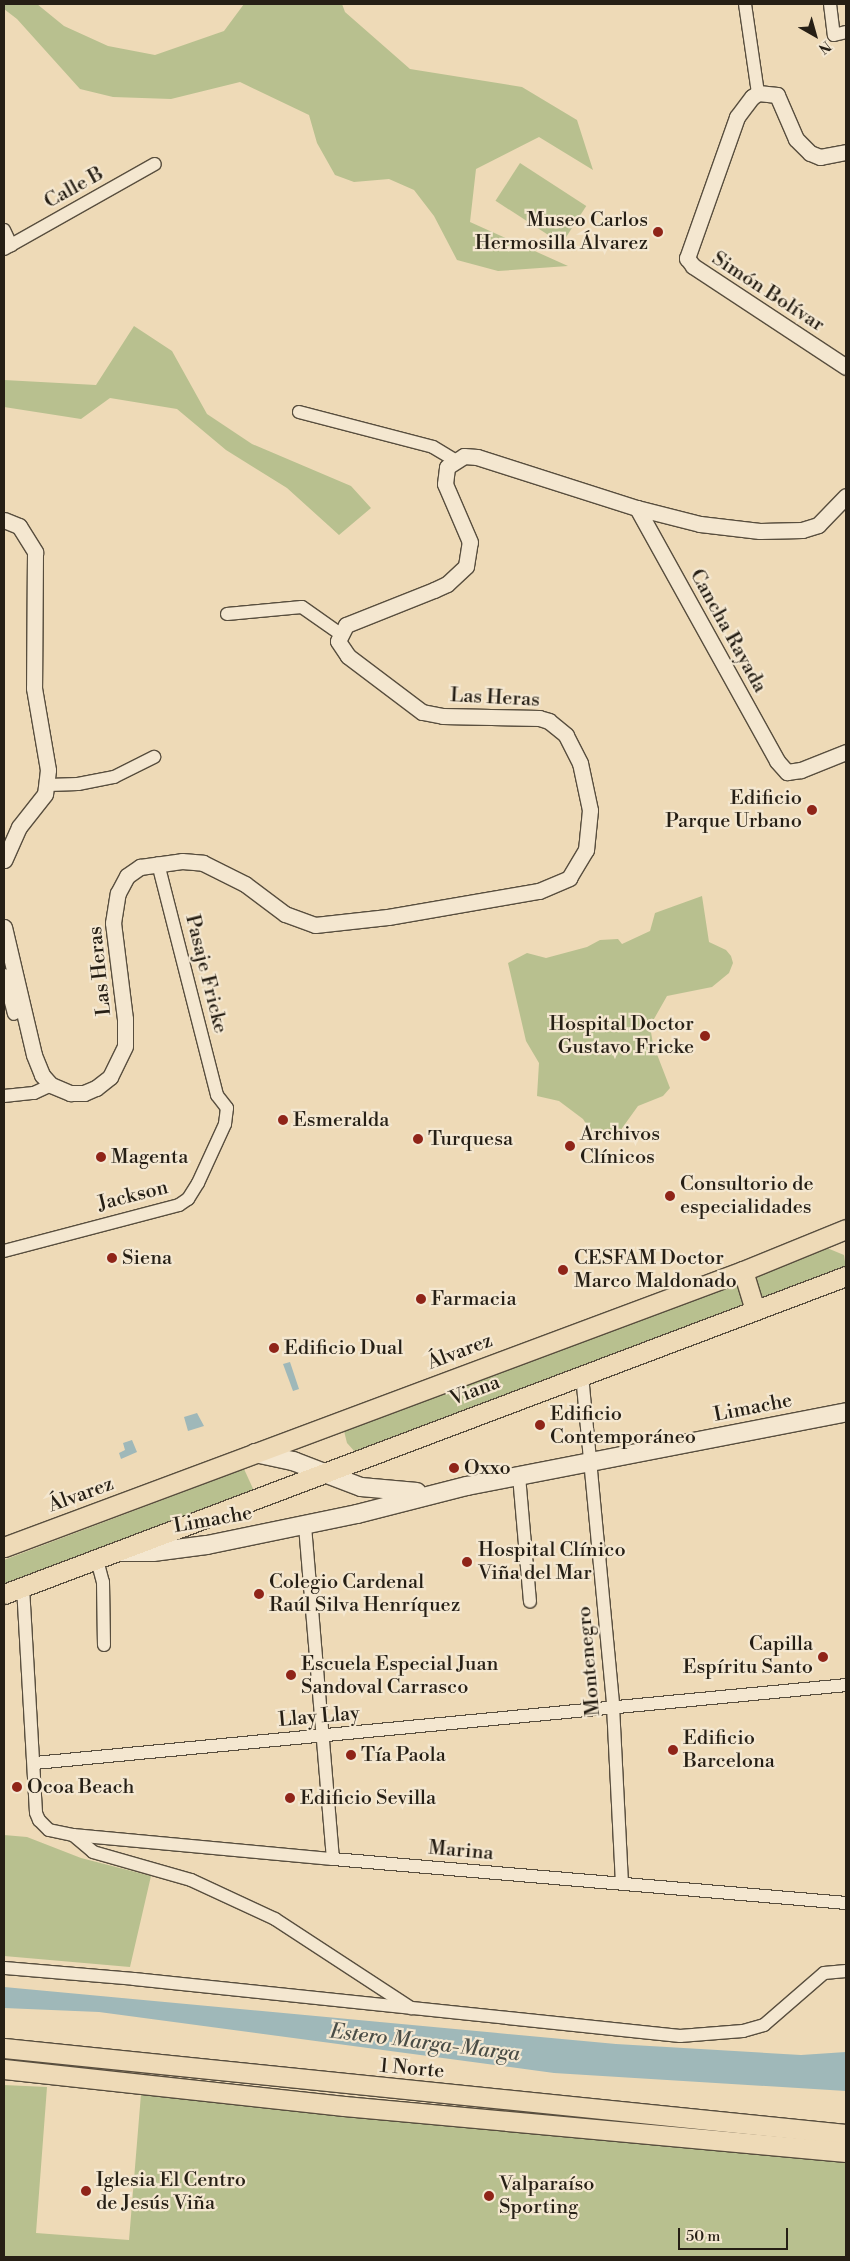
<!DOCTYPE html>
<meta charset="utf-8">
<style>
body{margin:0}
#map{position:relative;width:850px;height:2261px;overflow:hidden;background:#eedab7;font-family:"Libre Bodoni",serif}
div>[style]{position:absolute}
.green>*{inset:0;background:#b8c08f;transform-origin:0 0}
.water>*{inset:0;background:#9fb8b9}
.roads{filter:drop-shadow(1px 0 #584e3e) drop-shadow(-1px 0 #584e3e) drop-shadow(0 1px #584e3e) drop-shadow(0 -1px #584e3e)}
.minor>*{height:12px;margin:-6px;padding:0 6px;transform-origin:6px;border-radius:6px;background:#f4e7d0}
.tertiary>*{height:15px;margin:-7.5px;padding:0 7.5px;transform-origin:7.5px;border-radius:7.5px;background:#f4e7d0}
.secondary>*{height:18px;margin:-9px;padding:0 9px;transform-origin:9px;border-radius:9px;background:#f4e7d0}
.primary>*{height:19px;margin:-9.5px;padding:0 9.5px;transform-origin:9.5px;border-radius:9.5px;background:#eedab7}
.dots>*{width:14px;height:14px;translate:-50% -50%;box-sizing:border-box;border:2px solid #f4e7d0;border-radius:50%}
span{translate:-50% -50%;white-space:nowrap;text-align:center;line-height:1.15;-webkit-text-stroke:4.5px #f4e7d0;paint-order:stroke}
.street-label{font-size:20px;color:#261f15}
.poi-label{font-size:20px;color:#261f15}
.right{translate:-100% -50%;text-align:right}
.left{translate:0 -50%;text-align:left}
.water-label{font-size:21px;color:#4a4d46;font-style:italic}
.frame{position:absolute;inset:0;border:5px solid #261f15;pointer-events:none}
.north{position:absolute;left:790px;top:10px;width:50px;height:50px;-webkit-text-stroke:4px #f4e7d0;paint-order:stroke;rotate:142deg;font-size:14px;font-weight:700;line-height:20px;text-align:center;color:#261f15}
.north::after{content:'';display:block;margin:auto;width:18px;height:22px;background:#261f15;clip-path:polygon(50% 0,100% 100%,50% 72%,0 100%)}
.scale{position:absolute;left:678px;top:2228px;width:110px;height:22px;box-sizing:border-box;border:2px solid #261f15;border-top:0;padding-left:6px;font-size:15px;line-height:18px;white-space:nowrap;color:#261f15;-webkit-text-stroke:4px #f4e7d0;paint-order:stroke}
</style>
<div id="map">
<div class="green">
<i style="clip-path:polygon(4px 4px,37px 4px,64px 26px,108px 46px,155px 55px,224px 31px,244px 4px,342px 4px,345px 12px,410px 69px,522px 87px,577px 120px,593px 170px,539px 137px,476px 169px,470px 222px,568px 266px,498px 271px,457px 260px,434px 216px,414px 190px,389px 179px,354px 182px,335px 175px,317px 143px,309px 115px,240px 82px,171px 99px,113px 97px,80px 89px,17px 19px,4px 9px)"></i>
<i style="left:520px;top:163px;width:79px;height:45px;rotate:33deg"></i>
<i style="clip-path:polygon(134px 326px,172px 351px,207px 414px,252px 444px,351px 486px,371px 508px,339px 535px,287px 488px,226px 450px,177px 409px,110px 398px,81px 419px,4px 407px,4px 380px,96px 385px)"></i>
<i style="clip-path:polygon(702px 896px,709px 942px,726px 950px,731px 956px,733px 963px,729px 973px,712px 987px,667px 996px,650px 1026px,653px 1044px,670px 1088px,663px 1096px,638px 1106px,620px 1131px,595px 1138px,583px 1119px,559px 1101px,537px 1096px,539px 1063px,526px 1041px,508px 963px,527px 953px,546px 958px,587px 947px,600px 940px,618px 939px,622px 944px,650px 931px,655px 913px)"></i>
<i style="clip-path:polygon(827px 1248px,844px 1255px,846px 1269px,356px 1453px,347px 1443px,344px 1431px)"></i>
<i style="clip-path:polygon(244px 1469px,255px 1493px,4px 1584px,4px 1560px)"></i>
<i style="clip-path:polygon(4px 1835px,27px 1837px,81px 1858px,151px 1876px,130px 1967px,4px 1956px)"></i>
<i style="clip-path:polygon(4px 2085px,47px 2087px,36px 2233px,129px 2240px,141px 2094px,846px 2159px,846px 2257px,4px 2257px)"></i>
</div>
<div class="water">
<i style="clip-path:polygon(290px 1362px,299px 1389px,293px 1391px,283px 1364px)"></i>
<i style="clip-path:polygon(197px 1413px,204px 1426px,188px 1431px,184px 1417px)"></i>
<i style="clip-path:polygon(132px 1440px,137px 1452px,121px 1459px,119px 1453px,125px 1450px,123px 1443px)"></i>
<i style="clip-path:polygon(4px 1987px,616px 2044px,801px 2055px,846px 2052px,846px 2091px,554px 2073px,99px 2012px,4px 2008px)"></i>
</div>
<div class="roads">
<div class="minor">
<i style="left:745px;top:4px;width:90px;rotate:81.7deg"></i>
<i style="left:830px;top:4px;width:31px;rotate:83deg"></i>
<i style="left:834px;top:35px;width:12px;rotate:-14deg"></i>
<i style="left:4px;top:230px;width:17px;rotate:65deg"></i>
<i style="left:4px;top:249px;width:173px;rotate:-29.4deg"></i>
<i style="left:299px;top:412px;width:138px;rotate:14.6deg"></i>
<i style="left:433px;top:447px;width:26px;rotate:31deg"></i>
<i style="left:227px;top:614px;width:75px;rotate:-5.3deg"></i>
<i style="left:302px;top:607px;width:45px;rotate:35.1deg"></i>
<i style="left:48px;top:785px;width:30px;rotate:-2deg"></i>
<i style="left:78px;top:784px;width:37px;rotate:-11deg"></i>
<i style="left:114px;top:777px;width:45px;rotate:-26.6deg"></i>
<i style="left:4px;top:975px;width:40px;rotate:75.6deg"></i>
<i style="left:4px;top:1096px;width:30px;rotate:-6deg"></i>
<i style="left:34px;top:1093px;width:19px;rotate:-25deg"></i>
<i style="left:4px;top:1251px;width:181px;rotate:-14.7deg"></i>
<i style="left:179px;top:1205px;width:11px;rotate:-34deg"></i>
<i style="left:188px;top:1199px;width:19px;rotate:-58deg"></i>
<i style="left:198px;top:1183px;width:65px;rotate:-65.4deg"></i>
<i style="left:225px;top:1124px;width:16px;rotate:-83deg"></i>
<i style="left:227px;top:1108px;width:16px;rotate:-128deg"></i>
<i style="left:217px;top:1095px;width:239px;rotate:-104.3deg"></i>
<i style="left:582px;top:1375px;width:332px;rotate:84.6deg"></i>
<i style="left:613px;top:1706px;width:178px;rotate:87.1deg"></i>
<i style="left:519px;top:1476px;width:126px;rotate:85deg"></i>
<i style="left:305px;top:1526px;width:334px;rotate:85.2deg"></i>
<i style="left:97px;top:1560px;width:23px;rotate:75deg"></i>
<i style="left:103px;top:1582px;width:63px;rotate:89.1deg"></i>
<i style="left:23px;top:1587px;width:226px;rotate:86.7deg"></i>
<i style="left:36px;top:1813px;width:8px;rotate:67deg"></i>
<i style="left:39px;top:1820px;width:14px;rotate:45deg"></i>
<i style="left:49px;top:1830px;width:25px;rotate:12deg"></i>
<i style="left:73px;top:1835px;width:261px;rotate:5.3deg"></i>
<i style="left:333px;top:1859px;width:515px;rotate:4.9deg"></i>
<i style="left:35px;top:1763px;width:815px;rotate:-5.49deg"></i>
<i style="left:73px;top:1835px;width:26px;rotate:40deg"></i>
<i style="left:93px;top:1852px;width:102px;rotate:15.9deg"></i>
<i style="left:191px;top:1880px;width:93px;rotate:24.9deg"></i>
<i style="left:275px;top:1919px;width:163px;rotate:33.2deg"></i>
<i style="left:4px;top:1968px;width:130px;rotate:4.8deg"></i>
<i style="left:134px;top:1979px;width:549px;rotate:5.96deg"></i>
<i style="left:680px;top:2036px;width:63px;rotate:-4.5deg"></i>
<i style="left:743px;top:2031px;width:22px;rotate:-16deg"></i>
<i style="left:764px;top:2025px;width:79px;rotate:-40.9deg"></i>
<i style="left:824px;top:1973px;width:22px;rotate:-5deg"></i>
</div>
<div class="tertiary">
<i style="left:846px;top:152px;width:26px;rotate:169deg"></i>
<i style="left:820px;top:157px;width:11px;rotate:-158deg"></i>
<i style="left:810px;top:153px;width:20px;rotate:-135deg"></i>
<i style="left:796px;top:139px;width:48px;rotate:-113.4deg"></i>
<i style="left:777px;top:95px;width:19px;rotate:-174deg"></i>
<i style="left:758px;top:93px;width:7px;rotate:146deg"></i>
<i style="left:752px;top:97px;width:25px;rotate:127deg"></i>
<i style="left:737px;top:117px;width:150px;rotate:109.5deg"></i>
<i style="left:687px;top:258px;width:10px;rotate:53deg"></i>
<i style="left:693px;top:266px;width:183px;rotate:33.4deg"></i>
<i style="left:637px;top:508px;width:289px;rotate:61deg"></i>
<i style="left:777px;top:761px;width:15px;rotate:48deg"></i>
<i style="left:787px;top:772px;width:14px;rotate:-8deg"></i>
<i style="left:801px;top:770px;width:48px;rotate:-21.8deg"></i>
<i style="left:4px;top:520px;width:16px;rotate:22deg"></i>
<i style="left:19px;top:526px;width:31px;rotate:58deg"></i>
<i style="left:35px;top:552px;width:136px;rotate:90.4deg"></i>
<i style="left:34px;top:688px;width:83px;rotate:80.3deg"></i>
<i style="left:48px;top:770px;width:24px;rotate:97deg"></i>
<i style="left:45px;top:794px;width:42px;rotate:128.2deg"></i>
<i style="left:19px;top:827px;width:36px;rotate:114deg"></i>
<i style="left:4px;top:927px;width:131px;rotate:76.8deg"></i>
<i style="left:34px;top:1055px;width:22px;rotate:68deg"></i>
<i style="left:42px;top:1075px;width:13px;rotate:48deg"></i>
<i style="left:51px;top:1085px;width:21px;rotate:23deg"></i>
<i style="left:70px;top:1093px;width:14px"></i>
<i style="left:84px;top:1093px;width:13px;rotate:-23deg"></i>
<i style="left:96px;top:1088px;width:18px;rotate:-38deg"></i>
<i style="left:110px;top:1077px;width:34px;rotate:-64deg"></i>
<i style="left:125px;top:1046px;width:27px;rotate:-90deg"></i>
<i style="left:125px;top:1019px;width:97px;rotate:-97.1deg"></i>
<i style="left:113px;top:923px;width:30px;rotate:-81deg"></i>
<i style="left:118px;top:893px;width:19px;rotate:-62deg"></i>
<i style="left:127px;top:876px;width:16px;rotate:-35deg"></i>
<i style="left:140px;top:867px;width:42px;rotate:-8.1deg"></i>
<i style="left:182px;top:861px;width:21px;rotate:5deg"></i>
<i style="left:203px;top:863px;width:47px;rotate:26.6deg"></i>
<i style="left:245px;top:884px;width:50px;rotate:36.9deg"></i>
<i style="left:285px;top:914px;width:32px;rotate:20deg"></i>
<i style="left:315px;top:925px;width:73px;rotate:-6.3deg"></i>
<i style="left:388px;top:917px;width:153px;rotate:-9.8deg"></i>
<i style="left:539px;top:891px;width:33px;rotate:-23deg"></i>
<i style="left:569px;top:878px;width:33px;rotate:-59deg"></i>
<i style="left:586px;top:850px;width:40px;rotate:-84.3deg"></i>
<i style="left:590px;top:810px;width:48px;rotate:-102deg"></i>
<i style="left:580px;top:763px;width:31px;rotate:-117deg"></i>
<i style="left:566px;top:735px;width:22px;rotate:-141deg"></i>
<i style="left:549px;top:721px;width:10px;rotate:-163deg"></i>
<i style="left:539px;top:718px;width:96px;rotate:-178.8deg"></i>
<i style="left:443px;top:716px;width:21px;rotate:-169deg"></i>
<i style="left:422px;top:712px;width:93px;rotate:-142.9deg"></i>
<i style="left:348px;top:656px;width:18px;rotate:-124deg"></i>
<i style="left:338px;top:641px;width:18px;rotate:-63deg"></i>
<i style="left:346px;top:625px;width:95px;rotate:-21.7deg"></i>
<i style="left:434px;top:590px;width:14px;rotate:-25deg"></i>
<i style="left:447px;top:584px;width:26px;rotate:-43deg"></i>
<i style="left:466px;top:566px;width:24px;rotate:-81deg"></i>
<i style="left:470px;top:542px;width:63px;rotate:-113.3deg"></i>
<i style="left:445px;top:484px;width:17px;rotate:-83deg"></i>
<i style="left:447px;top:467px;width:20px;rotate:-33deg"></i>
<i style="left:464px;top:456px;width:13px;rotate:4deg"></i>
<i style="left:477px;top:457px;width:168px;rotate:17.7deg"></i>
<i style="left:637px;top:508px;width:65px;rotate:14.3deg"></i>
<i style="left:700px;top:524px;width:60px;rotate:6.7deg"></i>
<i style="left:760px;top:531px;width:42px;rotate:-1.4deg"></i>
<i style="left:802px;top:530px;width:17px;rotate:-17deg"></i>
<i style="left:818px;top:525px;width:40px;rotate:-46deg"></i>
</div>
<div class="secondary">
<i style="left:255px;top:1453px;width:39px;rotate:12deg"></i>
<i style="left:293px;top:1461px;width:73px;rotate:20.9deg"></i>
<i style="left:361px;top:1487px;width:56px;rotate:5.1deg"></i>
<i style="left:121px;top:1552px;width:32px"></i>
<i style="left:153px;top:1552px;width:54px;rotate:-7.4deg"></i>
<i style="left:207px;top:1545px;width:153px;rotate:-11.7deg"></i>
<i style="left:357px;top:1514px;width:114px;rotate:-14.3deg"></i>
<i style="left:467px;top:1486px;width:386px;rotate:-11deg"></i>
</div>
<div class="primary">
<i style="left:743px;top:1271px;width:41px;rotate:72.9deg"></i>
<i style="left:4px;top:1547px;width:789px;rotate:-20.48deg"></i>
<i style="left:743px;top:1271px;width:111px;rotate:-22.2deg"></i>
<i style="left:4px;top:1594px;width:900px;rotate:-20.69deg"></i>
<i style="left:4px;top:2048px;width:846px;rotate:5.83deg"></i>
<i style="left:4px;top:2069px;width:342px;rotate:6.2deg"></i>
<i style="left:344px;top:2106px;width:504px;rotate:5.24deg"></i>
</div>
</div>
<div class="dots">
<i style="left:658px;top:232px;background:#8f2418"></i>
<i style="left:812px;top:810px;background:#8f2418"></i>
<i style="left:705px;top:1036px;background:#8f2418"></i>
<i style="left:283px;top:1120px;background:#8f2418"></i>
<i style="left:418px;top:1139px;background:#8f2418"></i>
<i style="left:570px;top:1146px;background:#8f2418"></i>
<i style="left:101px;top:1157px;background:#8f2418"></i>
<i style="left:670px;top:1196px;background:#8f2418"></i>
<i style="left:112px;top:1258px;background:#8f2418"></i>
<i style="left:563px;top:1270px;background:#8f2418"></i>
<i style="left:421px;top:1299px;background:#8f2418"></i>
<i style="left:274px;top:1348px;background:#8f2418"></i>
<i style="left:540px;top:1425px;background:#8f2418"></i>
<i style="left:454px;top:1468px;background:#8f2418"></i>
<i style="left:467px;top:1562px;background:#8f2418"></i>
<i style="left:259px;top:1594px;background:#8f2418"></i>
<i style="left:823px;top:1657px;background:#8f2418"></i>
<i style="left:291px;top:1675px;background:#8f2418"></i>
<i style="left:673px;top:1750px;background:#8f2418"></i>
<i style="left:351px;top:1755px;background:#8f2418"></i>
<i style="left:17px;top:1787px;background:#8f2418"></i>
<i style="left:290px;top:1798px;background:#8f2418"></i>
<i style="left:86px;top:2191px;background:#8f2418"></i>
<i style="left:489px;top:2196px;background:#8f2418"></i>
</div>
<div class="street-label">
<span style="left:74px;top:188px;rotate:-29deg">Calle B</span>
<span style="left:768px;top:292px;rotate:33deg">Simón Bolívar</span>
<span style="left:728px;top:631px;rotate:61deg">Cancha Rayada</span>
<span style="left:495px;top:698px;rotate:3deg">Las Heras</span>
<span style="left:100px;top:971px;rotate:-96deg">Las Heras</span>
<span style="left:206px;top:974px;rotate:76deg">Pasaje Fricke</span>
<span style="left:133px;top:1196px;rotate:-14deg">Jackson</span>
<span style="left:460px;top:1352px;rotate:-21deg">Álvarez</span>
<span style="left:475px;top:1391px;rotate:-21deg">Viana</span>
<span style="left:753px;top:1408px;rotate:-11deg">Limache</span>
<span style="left:81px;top:1495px;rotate:-20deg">Álvarez</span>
<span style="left:213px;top:1520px;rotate:-10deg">Limache</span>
<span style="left:589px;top:1661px;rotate:-95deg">Montenegro</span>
<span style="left:319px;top:1717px;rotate:-5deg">Llay Llay</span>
<span style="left:461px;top:1851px;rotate:5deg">Marina</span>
<span style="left:412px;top:2069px;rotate:5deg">1 Norte</span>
</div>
<div class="poi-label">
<span class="right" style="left:648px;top:232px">Museo Carlos<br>Hermosilla Álvarez</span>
<span class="right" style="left:802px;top:810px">Edificio<br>Parque Urbano</span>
<span class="right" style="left:694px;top:1036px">Hospital Doctor<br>Gustavo Fricke</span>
<span class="left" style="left:293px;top:1120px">Esmeralda</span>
<span class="left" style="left:580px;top:1146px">Archivos<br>Clínicos</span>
<span class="left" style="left:428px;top:1139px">Turquesa</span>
<span class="left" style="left:111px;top:1157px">Magenta</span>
<span class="left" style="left:680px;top:1196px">Consultorio de<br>especialidades</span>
<span class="left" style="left:122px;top:1258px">Siena</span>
<span class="left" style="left:574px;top:1270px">CESFAM Doctor<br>Marco Maldonado</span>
<span class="left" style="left:431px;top:1299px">Farmacia</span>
<span class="left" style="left:284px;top:1348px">Edificio Dual</span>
<span class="left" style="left:550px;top:1426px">Edificio<br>Contemporáneo</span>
<span class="left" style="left:464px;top:1468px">Oxxo</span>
<span class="left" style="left:478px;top:1562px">Hospital Clínico<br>Viña del Mar</span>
<span class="left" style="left:269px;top:1594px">Colegio Cardenal<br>Raúl Silva Henríquez</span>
<span class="right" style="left:813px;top:1656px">Capilla<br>Espíritu Santo</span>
<span class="left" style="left:301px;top:1676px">Escuela Especial Juan<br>Sandoval Carrasco</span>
<span class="left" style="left:683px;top:1750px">Edificio<br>Barcelona</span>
<span class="left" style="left:361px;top:1755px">Tía Paola</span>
<span class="left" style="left:27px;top:1787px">Ocoa Beach</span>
<span class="left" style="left:300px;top:1798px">Edificio Sevilla</span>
<span class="left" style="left:96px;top:2192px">Iglesia El Centro<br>de Jesús Viña</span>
<span class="left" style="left:499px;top:2196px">Valparaíso<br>Sporting</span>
</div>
<div class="water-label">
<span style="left:425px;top:2043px;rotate:7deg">Estero Marga-Marga</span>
</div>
<div class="frame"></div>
<div class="north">N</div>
<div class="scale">50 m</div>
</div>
